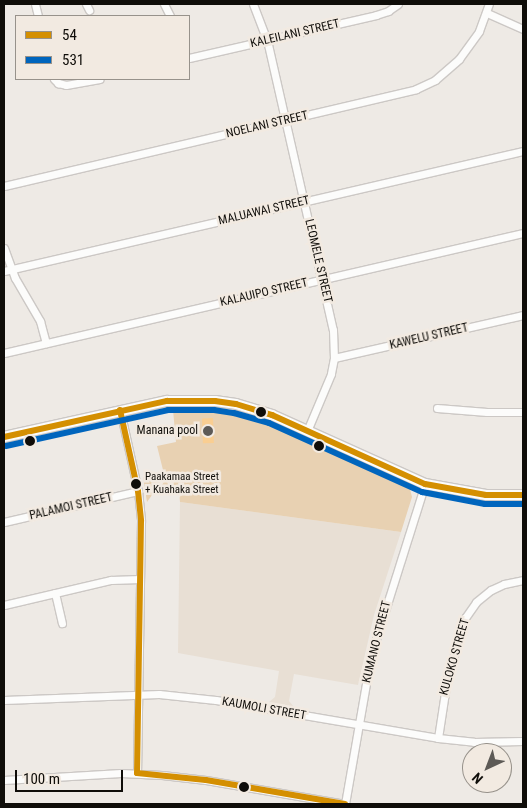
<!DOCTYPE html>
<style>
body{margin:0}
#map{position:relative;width:527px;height:808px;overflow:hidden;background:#eeeae5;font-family:"Roboto Condensed",sans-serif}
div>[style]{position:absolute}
.built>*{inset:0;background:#e8dfd4}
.green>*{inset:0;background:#e8d1b2}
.water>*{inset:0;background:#f9ce92;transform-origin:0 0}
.roads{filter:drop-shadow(1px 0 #ccc8c5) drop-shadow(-1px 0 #ccc8c5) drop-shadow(0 1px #ccc8c5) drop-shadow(0 -1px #ccc8c5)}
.street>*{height:7px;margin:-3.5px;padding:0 3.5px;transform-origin:3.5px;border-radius:3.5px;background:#fcfcfb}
.secondary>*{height:10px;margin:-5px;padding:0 5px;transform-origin:5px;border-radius:5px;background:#fcfcfb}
.bus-1>*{height:6px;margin:-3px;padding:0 3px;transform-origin:3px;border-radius:3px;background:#d48f01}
.bus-2>*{height:6px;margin:-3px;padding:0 3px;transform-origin:3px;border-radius:3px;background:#0065bd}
.dots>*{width:14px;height:14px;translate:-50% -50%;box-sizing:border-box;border:2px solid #f2eae1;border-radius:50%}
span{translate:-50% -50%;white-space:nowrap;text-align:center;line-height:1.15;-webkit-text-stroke:5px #f2eae1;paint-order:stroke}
.bus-label{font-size:11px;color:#0f0d09}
.left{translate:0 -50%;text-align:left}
.street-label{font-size:12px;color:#0f0d09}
.poi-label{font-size:12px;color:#0f0d09}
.right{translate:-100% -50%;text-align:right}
.frame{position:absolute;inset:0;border:5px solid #0f0d09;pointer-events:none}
.legend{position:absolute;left:15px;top:15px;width:175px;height:65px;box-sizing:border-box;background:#f2eae1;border:1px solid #97928b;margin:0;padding:6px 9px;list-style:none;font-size:15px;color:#0f0d09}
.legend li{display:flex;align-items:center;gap:10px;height:25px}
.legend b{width:25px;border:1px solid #97928b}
.north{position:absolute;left:462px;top:743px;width:50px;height:50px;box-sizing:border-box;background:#f2eae1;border:1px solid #97928b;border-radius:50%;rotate:223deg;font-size:14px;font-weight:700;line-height:20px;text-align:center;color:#0f0d09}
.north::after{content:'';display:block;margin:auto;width:18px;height:22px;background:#5d5a56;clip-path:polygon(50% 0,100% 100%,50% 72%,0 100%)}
.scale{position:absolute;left:15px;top:770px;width:108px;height:22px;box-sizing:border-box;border:2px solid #0f0d09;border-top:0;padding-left:6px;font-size:15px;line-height:18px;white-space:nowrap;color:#0f0d09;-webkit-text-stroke:4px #f2eae1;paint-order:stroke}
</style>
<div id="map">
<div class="built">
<i style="clip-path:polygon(180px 502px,401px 532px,374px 615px,358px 685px,294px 674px,289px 701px,294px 707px,269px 702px,275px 697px,279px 671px,178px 653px)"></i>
</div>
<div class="green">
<i style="clip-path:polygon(173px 410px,214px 411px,255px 419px,410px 489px,412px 497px,401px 532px,180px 502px,179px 491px,152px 495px,147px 502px,143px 477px,149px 481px,165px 478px,157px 446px,176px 442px)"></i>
</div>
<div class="water">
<i style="left:213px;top:418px;width:25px;height:11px;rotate:88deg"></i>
</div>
<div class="roads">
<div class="street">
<i style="left:35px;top:4px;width:12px;rotate:76deg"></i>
<i style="left:86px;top:4px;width:7px;rotate:63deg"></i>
<i style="left:164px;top:4px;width:13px;rotate:63deg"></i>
<i style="left:253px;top:4px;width:39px;rotate:69deg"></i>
<i style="left:267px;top:40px;width:297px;rotate:77.2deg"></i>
<i style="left:333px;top:330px;width:28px;rotate:88deg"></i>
<i style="left:334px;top:358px;width:16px;rotate:101deg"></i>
<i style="left:331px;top:374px;width:62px;rotate:112.8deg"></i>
<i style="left:487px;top:13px;width:39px;rotate:24deg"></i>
<i style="left:189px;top:58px;width:192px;rotate:-12.9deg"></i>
<i style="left:376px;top:15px;width:13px;rotate:-18deg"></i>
<i style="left:388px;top:11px;width:12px;rotate:-35deg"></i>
<i style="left:54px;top:79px;width:6px;rotate:45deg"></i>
<i style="left:58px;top:83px;width:8px;rotate:14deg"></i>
<i style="left:66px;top:85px;width:34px;rotate:-10deg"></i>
<i style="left:4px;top:186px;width:423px;rotate:-13.2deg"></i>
<i style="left:416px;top:89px;width:21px;rotate:-25deg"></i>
<i style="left:435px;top:80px;width:32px;rotate:-41deg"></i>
<i style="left:459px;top:59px;width:34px;rotate:-54deg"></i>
<i style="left:479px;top:31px;width:29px;rotate:-70deg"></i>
<i style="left:4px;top:248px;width:32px;rotate:70deg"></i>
<i style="left:15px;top:278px;width:50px;rotate:59.8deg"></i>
<i style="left:40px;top:321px;width:23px;rotate:75deg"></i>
<i style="left:4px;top:271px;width:533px;rotate:-13.02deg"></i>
<i style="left:4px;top:353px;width:533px;rotate:-13.02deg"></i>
<i style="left:334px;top:358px;width:194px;rotate:-12.8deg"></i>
<i style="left:437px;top:408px;width:50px;rotate:4.6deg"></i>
<i style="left:487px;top:412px;width:36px"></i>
<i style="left:120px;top:410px;width:83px;rotate:77.5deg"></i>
<i style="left:138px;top:491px;width:30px;rotate:84deg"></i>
<i style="left:141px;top:521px;width:252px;rotate:90.9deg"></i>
<i style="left:4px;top:522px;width:138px;rotate:-13deg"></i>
<i style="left:55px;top:593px;width:31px;rotate:77deg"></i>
<i style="left:4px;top:605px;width:110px;rotate:-13.2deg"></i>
<i style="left:111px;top:580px;width:29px;rotate:-2deg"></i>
<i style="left:4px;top:700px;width:155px;rotate:-2.2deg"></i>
<i style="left:159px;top:694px;width:57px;rotate:6deg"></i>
<i style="left:216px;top:700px;width:225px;rotate:9.7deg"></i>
<i style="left:438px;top:738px;width:36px;rotate:6deg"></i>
<i style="left:474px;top:742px;width:49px;rotate:-1.2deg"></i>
<i style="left:438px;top:738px;width:60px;rotate:-81.3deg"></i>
<i style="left:447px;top:679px;width:64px;rotate:-73.6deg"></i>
<i style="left:465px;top:618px;width:19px;rotate:-55deg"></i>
<i style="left:476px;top:602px;width:19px;rotate:-39deg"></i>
<i style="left:491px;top:590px;width:14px;rotate:-25deg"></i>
<i style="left:504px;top:584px;width:19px;rotate:-12deg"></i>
<i style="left:4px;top:780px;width:117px;rotate:-3.4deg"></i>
<i style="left:121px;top:773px;width:41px;rotate:2.8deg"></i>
<i style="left:162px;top:775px;width:44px;rotate:6.5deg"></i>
<i style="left:206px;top:780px;width:141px;rotate:9.8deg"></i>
<i style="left:345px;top:804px;width:151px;rotate:-80.1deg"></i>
<i style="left:371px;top:655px;width:179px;rotate:-72.5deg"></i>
</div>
<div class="secondary">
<i style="left:4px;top:437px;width:167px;rotate:-12.5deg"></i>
<i style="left:167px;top:401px;width:48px"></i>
<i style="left:215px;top:401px;width:21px;rotate:8deg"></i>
<i style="left:236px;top:404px;width:38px;rotate:17deg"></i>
<i style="left:272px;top:415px;width:168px;rotate:24.3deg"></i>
<i style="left:425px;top:484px;width:62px;rotate:10.2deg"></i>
<i style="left:486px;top:495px;width:37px"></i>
</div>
</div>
<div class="bus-1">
<i style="left:120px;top:410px;width:83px;rotate:77.5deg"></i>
<i style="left:138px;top:491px;width:30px;rotate:84deg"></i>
<i style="left:141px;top:521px;width:252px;rotate:90.9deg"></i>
<i style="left:137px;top:773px;width:69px;rotate:5.8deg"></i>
<i style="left:206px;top:780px;width:141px;rotate:9.8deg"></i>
<i style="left:4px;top:437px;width:167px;rotate:-12.5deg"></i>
<i style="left:167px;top:401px;width:48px"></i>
<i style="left:215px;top:401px;width:21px;rotate:8deg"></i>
<i style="left:236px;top:404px;width:38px;rotate:17deg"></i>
<i style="left:272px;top:415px;width:168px;rotate:24.3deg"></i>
<i style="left:425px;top:484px;width:62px;rotate:10.2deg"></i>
<i style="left:486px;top:495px;width:37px"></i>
</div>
<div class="bus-2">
<i style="left:6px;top:446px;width:166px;rotate:-12.5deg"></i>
<i style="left:168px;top:410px;width:46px"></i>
<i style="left:214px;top:410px;width:20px;rotate:9deg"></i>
<i style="left:234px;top:413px;width:36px;rotate:16deg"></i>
<i style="left:269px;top:423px;width:168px;rotate:24.3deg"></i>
<i style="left:422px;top:492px;width:64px;rotate:10.8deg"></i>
<i style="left:485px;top:504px;width:38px"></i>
</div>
<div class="dots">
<i style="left:261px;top:412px;background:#0f0d09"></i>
<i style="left:208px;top:431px;background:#5d5a56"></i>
<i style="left:30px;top:441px;background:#0f0d09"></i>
<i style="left:319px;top:446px;background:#0f0d09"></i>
<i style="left:136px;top:484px;background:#0f0d09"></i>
<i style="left:244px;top:787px;background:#0f0d09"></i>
</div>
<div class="bus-label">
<span class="left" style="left:145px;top:484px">Paakamaa Street<br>+ Kuahaka Street</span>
</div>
<div class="street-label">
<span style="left:295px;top:34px;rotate:-13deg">KALEILANI STREET</span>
<span style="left:267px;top:125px;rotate:-13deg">NOELANI STREET</span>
<span style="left:264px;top:211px;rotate:-13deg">MALUAWAI STREET</span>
<span style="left:318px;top:261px;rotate:77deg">LEOMELE STREET</span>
<span style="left:264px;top:293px;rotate:-13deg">KALAUIPO STREET</span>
<span style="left:429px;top:337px;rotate:-13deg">KAWELU STREET</span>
<span style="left:71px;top:507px;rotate:-13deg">PALAMOI STREET</span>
<span style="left:377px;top:642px;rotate:-76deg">KUMANO STREET</span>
<span style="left:455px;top:657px;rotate:-74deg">KULOKO STREET</span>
<span style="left:264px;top:709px;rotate:10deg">KAUMOLI STREET</span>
</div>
<div class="poi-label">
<span class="right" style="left:198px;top:431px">Manana pool</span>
</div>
<div class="frame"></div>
<ul class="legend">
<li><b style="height:6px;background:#d48f01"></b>54</li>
<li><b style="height:6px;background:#0065bd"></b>531</li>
</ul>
<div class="north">N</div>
<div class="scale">100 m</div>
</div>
